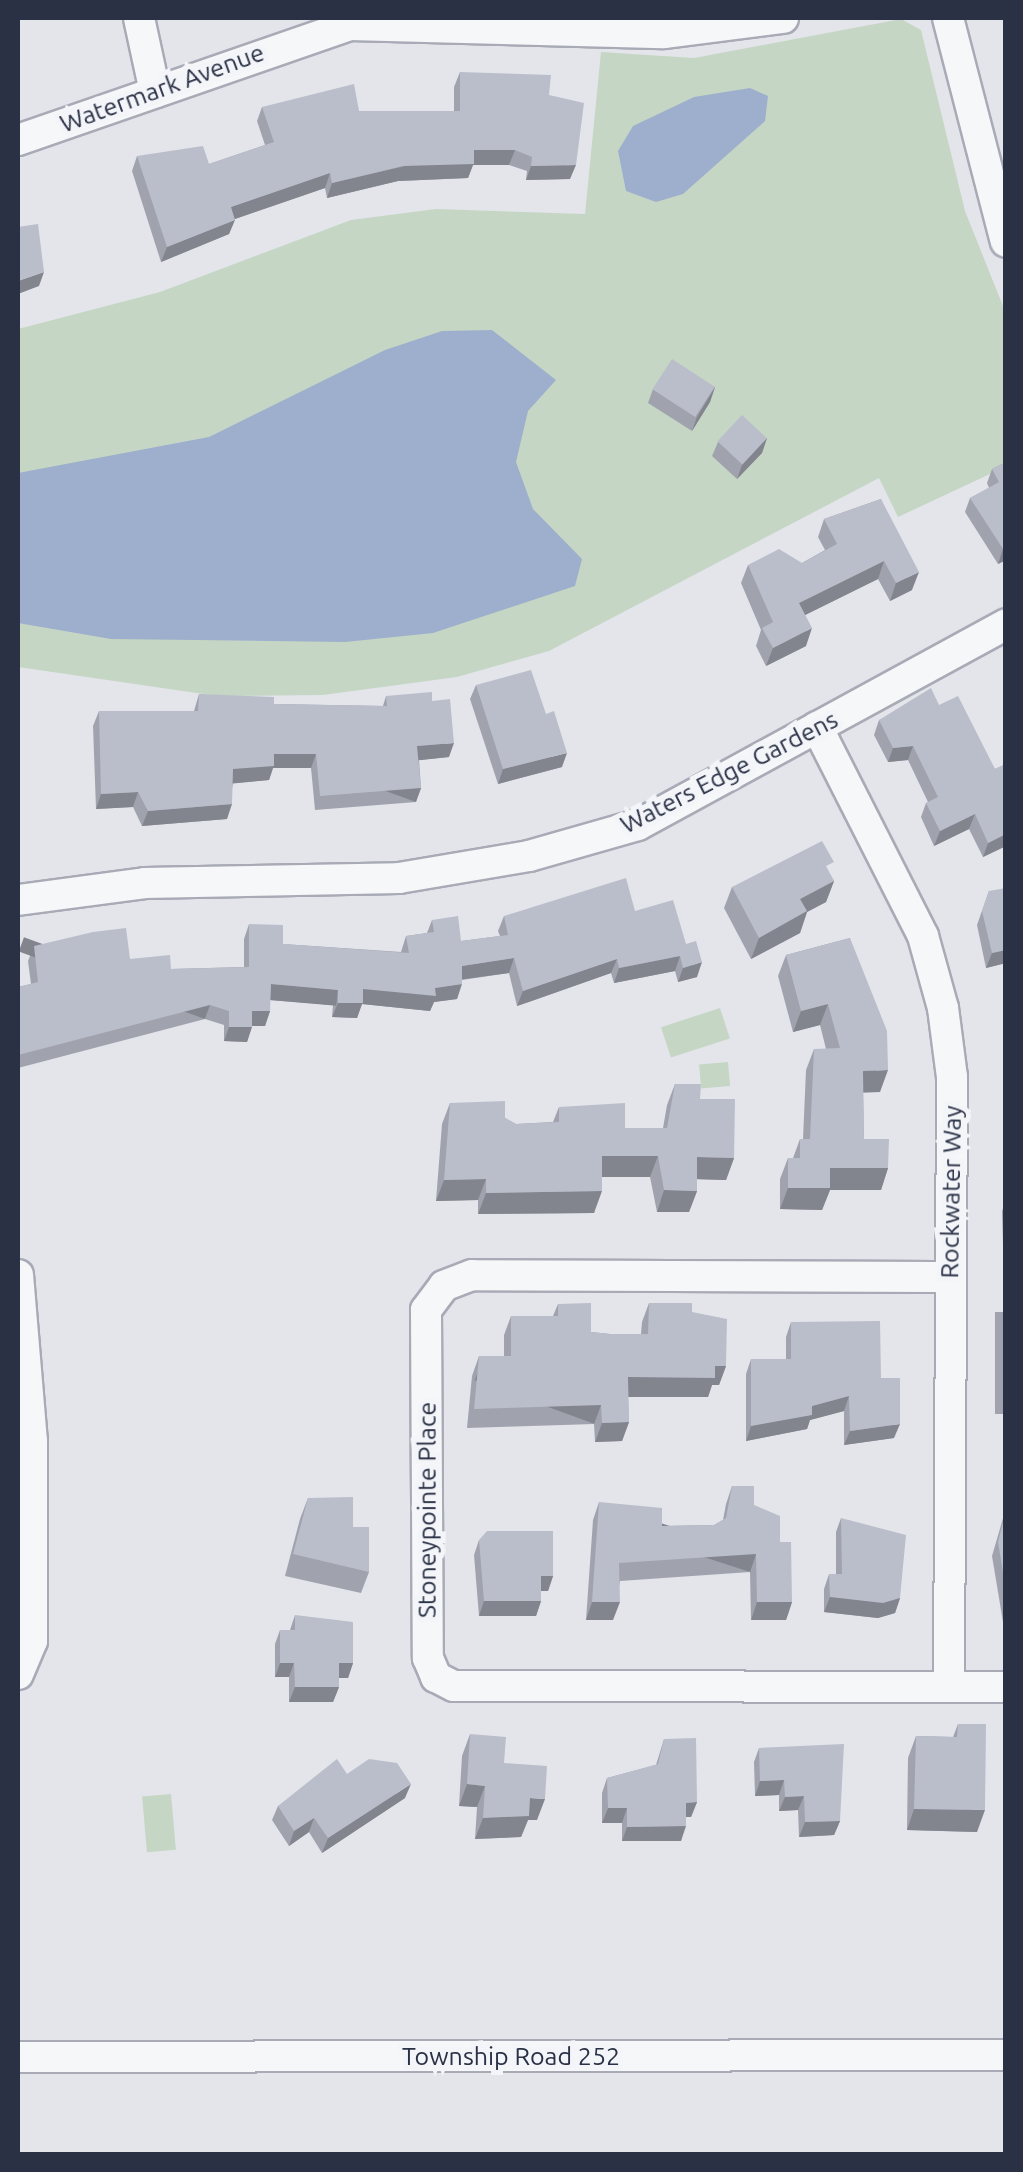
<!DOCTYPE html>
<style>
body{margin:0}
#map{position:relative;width:1023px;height:2172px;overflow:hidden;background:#e3e5eb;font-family:Ubuntu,sans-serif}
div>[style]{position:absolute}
.green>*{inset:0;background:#c6d6c4;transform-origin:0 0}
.water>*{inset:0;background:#9dafcd}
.roads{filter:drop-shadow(2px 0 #a8abb6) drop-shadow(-2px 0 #a8abb6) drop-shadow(0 2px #a8abb6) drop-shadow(0 -2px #a8abb6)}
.minor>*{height:30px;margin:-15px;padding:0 15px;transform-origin:15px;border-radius:15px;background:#f6f7f9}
.wall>*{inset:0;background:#a0a3ae;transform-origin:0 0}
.shaded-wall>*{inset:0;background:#82858d;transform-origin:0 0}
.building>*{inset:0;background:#babeca;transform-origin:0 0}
span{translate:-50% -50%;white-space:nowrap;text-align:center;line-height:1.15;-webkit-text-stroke:10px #f3f5f9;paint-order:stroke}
.street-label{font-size:25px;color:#2a3145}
.frame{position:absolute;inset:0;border:20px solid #2a3145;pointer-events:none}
</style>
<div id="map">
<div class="green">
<i style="clip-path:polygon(901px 19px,921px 30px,965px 211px,1005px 311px,1005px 467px,898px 517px,879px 478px,549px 651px,457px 677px,323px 695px,217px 696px,18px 667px,18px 329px,160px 292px,351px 220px,436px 209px,585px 214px,601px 52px,694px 58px)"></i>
<i style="left:720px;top:1008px;width:32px;height:62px;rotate:72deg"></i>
<i style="left:728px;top:1062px;width:24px;height:29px;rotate:85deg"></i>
<i style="left:171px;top:1794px;width:56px;height:29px;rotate:85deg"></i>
</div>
<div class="water">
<i style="clip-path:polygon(750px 88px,768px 96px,765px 121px,683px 194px,656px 202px,626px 191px,618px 151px,633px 126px,694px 97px)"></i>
<i style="clip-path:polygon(492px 330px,556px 380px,528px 411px,516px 462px,533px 509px,582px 559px,575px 586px,433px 633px,345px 642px,111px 639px,18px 623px,18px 473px,209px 437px,385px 350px,442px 331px)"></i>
</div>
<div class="roads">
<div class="minor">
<i style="left:139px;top:18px;width:76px;rotate:77.8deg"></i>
<i style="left:948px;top:18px;width:231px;rotate:75.5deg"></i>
<i style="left:18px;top:140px;width:351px;rotate:-19.1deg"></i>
<i style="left:350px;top:25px;width:314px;rotate:1.5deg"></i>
<i style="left:664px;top:33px;width:120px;rotate:-7.2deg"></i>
<i style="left:817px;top:727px;width:234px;rotate:63.1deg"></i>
<i style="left:923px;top:936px;width:75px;rotate:74.5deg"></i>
<i style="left:943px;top:1008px;width:70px;rotate:82.6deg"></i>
<i style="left:952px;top:1077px;width:609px;rotate:90.28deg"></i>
<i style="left:18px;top:900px;width:128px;rotate:-7.6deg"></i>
<i style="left:145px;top:883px;width:254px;rotate:-1.1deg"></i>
<i style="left:399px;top:878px;width:132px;rotate:-9.6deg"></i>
<i style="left:529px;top:856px;width:113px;rotate:-15.9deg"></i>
<i style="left:638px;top:825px;width:419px;rotate:-28.6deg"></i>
<i style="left:18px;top:1275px;width:167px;rotate:85.2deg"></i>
<i style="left:32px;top:1441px;width:200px;rotate:90deg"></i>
<i style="left:32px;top:1641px;width:36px;rotate:113deg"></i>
<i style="left:949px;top:1277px;width:477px;rotate:-179.8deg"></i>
<i style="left:472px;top:1275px;width:30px;rotate:159deg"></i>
<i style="left:444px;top:1286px;width:30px;rotate:127deg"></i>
<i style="left:426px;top:1310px;width:348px;rotate:89.7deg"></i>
<i style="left:428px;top:1658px;width:21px;rotate:67deg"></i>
<i style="left:436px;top:1677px;width:20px;rotate:27deg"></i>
<i style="left:454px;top:1686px;width:552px;rotate:0.1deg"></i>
<i style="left:18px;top:2057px;width:988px;rotate:-0.12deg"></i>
</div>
</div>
<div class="wall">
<i style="clip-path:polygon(460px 72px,549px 95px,570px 179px,526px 180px,527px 171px,509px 165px,473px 165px,468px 178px,398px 181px,327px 198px,325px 188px,235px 219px,229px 234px,161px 262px,132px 171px,137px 156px,209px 164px,265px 145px,257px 121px,262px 107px,359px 111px,454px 111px,454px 87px)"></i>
<i style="clip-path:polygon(715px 387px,710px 402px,692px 431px,648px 403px,653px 389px)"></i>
<i style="clip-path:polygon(767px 438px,762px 453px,737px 479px,712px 456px,718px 442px)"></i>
<i style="clip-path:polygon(1006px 462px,1006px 560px,998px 564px,965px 512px,970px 498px,989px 488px,987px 483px,992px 469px)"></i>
<i style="clip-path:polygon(881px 499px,912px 590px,890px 601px,878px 579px,805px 615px,806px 646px,766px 666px,756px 646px,761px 630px,741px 583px,748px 565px,802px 563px,825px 550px,818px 537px,824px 519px)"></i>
<i style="clip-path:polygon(476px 685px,562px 767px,498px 784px,470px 699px)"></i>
<i style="clip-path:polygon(199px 694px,274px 704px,383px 706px,386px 696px,432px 701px,449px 757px,419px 760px,421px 788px,416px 802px,315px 810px,311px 768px,273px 768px,269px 780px,233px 783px,227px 819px,142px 826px,133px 807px,96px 809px,93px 726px,99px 711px,194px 711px)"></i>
<i style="clip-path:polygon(939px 705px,995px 769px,1006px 764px,1006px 846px,983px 857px,969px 829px,934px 846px,921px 817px,926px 803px,928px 802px,908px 760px,888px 762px,874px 735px,879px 720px)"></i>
<i style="clip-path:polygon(829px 873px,834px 881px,826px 902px,807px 912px,800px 933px,751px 959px,724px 908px,732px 887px)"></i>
<i style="clip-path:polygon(989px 891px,1006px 963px,986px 968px,977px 925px)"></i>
<i style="clip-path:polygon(635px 911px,686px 944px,697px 977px,678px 982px,675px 971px,614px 983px,611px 973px,517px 1006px,509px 973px,462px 980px,457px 999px,434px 1002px,430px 1011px,362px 1004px,357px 1018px,332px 1017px,333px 1005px,270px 1000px,270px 1011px,265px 1026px,252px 1026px,247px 1042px,224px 1041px,224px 1025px,205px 1019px,18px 1068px,18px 987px,31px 984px,28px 961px,34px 946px,130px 959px,171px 969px,244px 967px,244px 939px,249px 924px,283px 944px,401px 952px,406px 936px,427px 933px,432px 920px,461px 941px,500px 936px,498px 931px,504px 916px)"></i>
<i style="clip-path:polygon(850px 938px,880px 1092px,863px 1092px,864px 1139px,888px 1168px,881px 1190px,830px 1190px,822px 1210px,780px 1209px,780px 1179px,788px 1158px,793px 1158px,800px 1139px,803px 1139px,806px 1070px,814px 1049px,826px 1049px,820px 1025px,793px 1032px,778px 976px,786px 955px)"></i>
<i style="clip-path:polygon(675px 1084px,700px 1099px,734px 1158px,726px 1180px,697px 1179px,697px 1191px,689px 1212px,657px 1212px,650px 1177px,602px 1177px,594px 1213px,478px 1214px,478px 1200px,436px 1201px,442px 1124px,450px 1103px,505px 1118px,516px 1124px,553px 1122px,559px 1107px,625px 1128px,663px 1128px,667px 1105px)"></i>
<i style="clip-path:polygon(1006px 1200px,1006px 1244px,1003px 1244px,1002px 1211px)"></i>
<i style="clip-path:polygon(649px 1303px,692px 1312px,726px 1366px,719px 1385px,712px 1385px,708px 1397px,628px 1397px,629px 1422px,622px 1441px,595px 1442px,594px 1424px,467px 1428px,472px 1376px,479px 1356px,504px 1356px,504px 1335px,511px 1316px,553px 1316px,558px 1304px,591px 1332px,610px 1334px,641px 1334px,642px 1322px)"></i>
<i style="left:1006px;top:1312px;width:102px;height:11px;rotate:90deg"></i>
<i style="clip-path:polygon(791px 1322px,881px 1378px,894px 1438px,844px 1445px,844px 1411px,810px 1420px,807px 1429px,746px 1441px,746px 1374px,751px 1359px,786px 1359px,786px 1337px)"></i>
<i style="clip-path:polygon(732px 1486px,754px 1505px,780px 1542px,792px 1602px,786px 1620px,751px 1620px,750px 1572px,620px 1581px,613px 1620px,586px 1620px,593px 1520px,599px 1502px,662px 1526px,714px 1525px,723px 1520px,726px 1504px)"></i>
<i style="clip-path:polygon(308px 1498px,353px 1527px,369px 1572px,361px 1593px,285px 1576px,300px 1519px)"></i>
<i style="clip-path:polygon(1006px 1508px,1006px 1622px,1003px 1622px,992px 1556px)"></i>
<i style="clip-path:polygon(841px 1518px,900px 1598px,895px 1613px,878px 1618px,824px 1612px,824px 1589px,829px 1574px,836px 1574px,836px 1532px)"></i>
<i style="clip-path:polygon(479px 1540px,553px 1576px,548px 1591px,541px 1591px,541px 1601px,536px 1616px,479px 1616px,474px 1555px)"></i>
<i style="clip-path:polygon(295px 1615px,353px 1663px,348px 1678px,339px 1678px,339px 1687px,333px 1702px,289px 1702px,289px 1677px,275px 1677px,275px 1644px,280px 1630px,290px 1630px)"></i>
<i style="clip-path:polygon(958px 1724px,977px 1832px,907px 1830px,908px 1758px,916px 1736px,953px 1737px)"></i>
<i style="clip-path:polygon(470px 1734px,504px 1763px,537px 1820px,528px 1820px,521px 1837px,475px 1839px,477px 1807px,459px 1806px,462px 1756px)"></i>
<i style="clip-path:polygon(664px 1739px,697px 1802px,691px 1817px,686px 1817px,681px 1841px,622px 1841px,622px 1823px,602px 1823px,602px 1793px,607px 1778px,656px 1765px)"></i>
<i style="clip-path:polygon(759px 1748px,840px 1821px,834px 1835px,799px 1837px,798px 1810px,779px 1811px,779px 1795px,755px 1796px,754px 1762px)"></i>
<i style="clip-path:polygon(347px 1774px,405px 1798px,322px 1853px,309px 1832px,289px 1846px,272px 1820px,278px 1806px)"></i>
</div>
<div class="shaded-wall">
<i style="clip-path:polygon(474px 150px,515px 150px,509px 165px,473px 165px,468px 178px,398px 181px,327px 198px,332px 183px)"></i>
<i style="clip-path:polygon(576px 165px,570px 179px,526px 180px,531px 166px)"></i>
<i style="clip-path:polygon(330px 173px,325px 188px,226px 222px,231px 207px)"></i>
<i style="clip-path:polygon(235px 220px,229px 234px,161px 262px,167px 247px)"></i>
<i style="clip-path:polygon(44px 272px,39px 286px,18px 294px,18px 281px)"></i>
<i style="clip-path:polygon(715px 387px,710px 402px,692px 431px,697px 417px)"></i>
<i style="clip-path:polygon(767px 438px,762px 453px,737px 479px,742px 465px)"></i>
<i style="clip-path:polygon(1006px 548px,1006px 560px,998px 564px,1003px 549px)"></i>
<i style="clip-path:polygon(884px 561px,878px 579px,793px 621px,799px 603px)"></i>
<i style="clip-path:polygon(919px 572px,912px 590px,890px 601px,896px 583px)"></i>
<i style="clip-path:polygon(812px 628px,806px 646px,766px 666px,773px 648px)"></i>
<i style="clip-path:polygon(454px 743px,449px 757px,412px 761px,417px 746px)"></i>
<i style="clip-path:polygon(913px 746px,908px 760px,888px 762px,893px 748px)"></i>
<i style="clip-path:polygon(567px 753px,562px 767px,498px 784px,503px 769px)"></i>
<i style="clip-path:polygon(274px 754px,316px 754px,311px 768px,273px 768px,269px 780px,228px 784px,233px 769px)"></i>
<i style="left:421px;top:788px;width:15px;height:101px;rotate:110deg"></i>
<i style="clip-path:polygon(138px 792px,133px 807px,96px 809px,101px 794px)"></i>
<i style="clip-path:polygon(232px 804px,227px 819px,142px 826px,148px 811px)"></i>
<i style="clip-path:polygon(975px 814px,969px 829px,934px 846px,940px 831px)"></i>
<i style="clip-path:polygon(1006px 834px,1006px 846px,983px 857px,988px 843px)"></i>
<i style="clip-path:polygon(834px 881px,826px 902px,807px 912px,800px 933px,751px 959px,759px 938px,800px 899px)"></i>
<i style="clip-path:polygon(1006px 950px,1006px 963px,986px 968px,992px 953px)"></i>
<i style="clip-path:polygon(680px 956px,675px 971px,614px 983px,619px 968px)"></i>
<i style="clip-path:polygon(514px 958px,509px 973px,457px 980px,462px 966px)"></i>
<i style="clip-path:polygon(617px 959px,611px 973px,517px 1006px,523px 991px)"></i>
<i style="clip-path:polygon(702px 962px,697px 977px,678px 982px,683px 968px)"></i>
<i style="left:271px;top:984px;width:67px;height:16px;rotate:5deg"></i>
<i style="clip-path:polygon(462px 984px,457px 999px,434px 1002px,430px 1011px,362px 1004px,357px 1018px,332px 1017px,338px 1003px,363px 989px,435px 988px)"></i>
<i style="clip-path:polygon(828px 1004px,820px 1025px,793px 1032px,801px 1011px)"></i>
<i style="left:210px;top:1005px;width:15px;height:198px;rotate:110deg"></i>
<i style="clip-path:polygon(252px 1011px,270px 1011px,265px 1026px,247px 1026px)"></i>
<i style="clip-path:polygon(229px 1027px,252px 1027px,247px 1042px,224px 1041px)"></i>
<i style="clip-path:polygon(888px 1070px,880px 1092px,855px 1093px,863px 1071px)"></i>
<i style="clip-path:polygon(602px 1156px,658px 1156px,650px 1177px,594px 1177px)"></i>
<i style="clip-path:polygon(697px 1157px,734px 1158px,726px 1180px,690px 1179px)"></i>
<i style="clip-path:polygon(830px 1168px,888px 1168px,881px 1190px,830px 1190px,822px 1210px,780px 1209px,788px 1188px)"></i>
<i style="clip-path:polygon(486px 1179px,478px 1200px,436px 1201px,444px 1180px)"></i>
<i style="clip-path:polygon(664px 1190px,697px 1191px,689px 1212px,657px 1212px)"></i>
<i style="clip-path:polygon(602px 1191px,594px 1213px,478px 1214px,486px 1193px)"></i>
<i style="clip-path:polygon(715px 1366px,726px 1366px,719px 1385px,712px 1385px,708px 1397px,621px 1397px,628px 1377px)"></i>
<i style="clip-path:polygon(849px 1396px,844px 1411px,810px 1420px,807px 1429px,746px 1441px,751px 1426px,812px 1406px)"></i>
<i style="left:601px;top:1405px;width:20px;height:127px;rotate:110deg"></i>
<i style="clip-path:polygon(629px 1422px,622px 1441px,595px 1442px,602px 1423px)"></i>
<i style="clip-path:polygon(900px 1424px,894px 1438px,844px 1445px,850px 1431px)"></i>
<i style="left:756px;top:1554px;width:19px;height:137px;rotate:108deg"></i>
<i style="clip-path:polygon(541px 1576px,553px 1576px,548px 1591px,536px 1591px)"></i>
<i style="clip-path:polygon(830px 1597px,900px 1598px,895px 1613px,878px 1618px,824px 1612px)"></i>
<i style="clip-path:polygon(484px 1601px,541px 1601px,536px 1616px,479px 1616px)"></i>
<i style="clip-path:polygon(592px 1602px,620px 1602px,613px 1620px,586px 1620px)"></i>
<i style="clip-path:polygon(757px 1602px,792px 1602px,786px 1620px,751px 1620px)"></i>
<i style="clip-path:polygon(280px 1663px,294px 1663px,289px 1677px,275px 1677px)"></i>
<i style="clip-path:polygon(339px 1663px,353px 1663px,348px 1678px,333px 1678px)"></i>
<i style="clip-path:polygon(295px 1687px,339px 1687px,333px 1702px,289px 1702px)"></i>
<i style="clip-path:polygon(784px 1780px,779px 1795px,755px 1796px,760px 1781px)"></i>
<i style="clip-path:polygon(411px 1784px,405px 1798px,322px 1853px,328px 1838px)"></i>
<i style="clip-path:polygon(467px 1784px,485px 1786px,477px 1807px,459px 1806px)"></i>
<i style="clip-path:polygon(804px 1796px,798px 1810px,779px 1811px,785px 1797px)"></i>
<i style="clip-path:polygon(530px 1798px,545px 1799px,537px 1820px,528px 1820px,521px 1837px,475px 1839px,483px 1818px)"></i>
<i style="clip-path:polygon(697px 1802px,691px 1817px,680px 1817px,686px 1803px)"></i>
<i style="clip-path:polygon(608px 1808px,627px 1808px,622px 1823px,602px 1823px)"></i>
<i style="clip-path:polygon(914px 1809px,985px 1810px,977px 1832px,907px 1830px)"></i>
<i style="clip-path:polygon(314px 1818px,309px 1832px,289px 1846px,294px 1831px)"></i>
<i style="clip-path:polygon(840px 1821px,834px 1835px,799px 1837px,805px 1822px)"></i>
<i style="clip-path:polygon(686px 1826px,681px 1841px,622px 1841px,627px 1827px)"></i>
</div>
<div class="building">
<i style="clip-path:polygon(460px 72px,551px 75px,549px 95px,584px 103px,576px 165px,531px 166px,532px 157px,515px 150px,474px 150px,474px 164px,403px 166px,332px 183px,330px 173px,231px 207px,235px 220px,167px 247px,137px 156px,203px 146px,209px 164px,274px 142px,262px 107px,354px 84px,359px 111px,460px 111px)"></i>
<i style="clip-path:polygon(38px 224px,44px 272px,18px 281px,18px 227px)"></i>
<i style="left:672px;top:359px;width:51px;height:36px;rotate:33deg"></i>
<i style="left:742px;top:415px;width:34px;height:36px;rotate:43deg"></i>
<i style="clip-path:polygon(1006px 462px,1006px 548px,1003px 549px,970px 498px,999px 482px,992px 469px)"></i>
<i style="clip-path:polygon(881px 499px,919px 572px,896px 583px,884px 561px,799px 603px,812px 628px,773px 648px,762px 628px,773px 622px,748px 565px,779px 549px,802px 563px,837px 544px,824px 519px)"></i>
<i style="clip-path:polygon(531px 670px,546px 714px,554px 711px,567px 753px,503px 769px,476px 685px)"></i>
<i style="clip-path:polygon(931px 688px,939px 705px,958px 696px,995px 769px,1006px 764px,1006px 834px,988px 843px,975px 814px,940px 831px,926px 803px,938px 797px,913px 746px,893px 748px,879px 720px)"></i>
<i style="clip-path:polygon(432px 692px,432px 701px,450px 699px,454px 743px,417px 746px,421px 788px,320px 796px,316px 754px,274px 754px,274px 766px,233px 769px,232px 804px,148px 811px,138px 792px,101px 794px,99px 711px,198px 711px,199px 694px,274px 697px,274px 704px,387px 706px,386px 696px)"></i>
<i style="clip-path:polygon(822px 841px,834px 862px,826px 866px,834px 881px,800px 899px,807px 911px,759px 938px,732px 887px)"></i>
<i style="clip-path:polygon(626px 878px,635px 911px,673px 900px,686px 944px,696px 941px,702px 962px,683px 968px,680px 956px,619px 968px,617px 959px,523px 991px,514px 958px,462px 966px,462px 984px,435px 988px,436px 996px,363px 989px,363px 1003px,338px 1003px,338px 990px,271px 984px,270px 1011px,252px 1011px,252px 1027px,229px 1027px,229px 1011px,210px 1005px,18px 1055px,18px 987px,38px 982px,34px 946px,93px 932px,126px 928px,130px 959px,170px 955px,171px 969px,249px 967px,249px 924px,283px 925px,283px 944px,409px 953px,406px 936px,434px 932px,432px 920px,458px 916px,461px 941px,508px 935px,504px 916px)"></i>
<i style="clip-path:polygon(1006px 888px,1006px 950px,992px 953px,982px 911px,989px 891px)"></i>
<i style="clip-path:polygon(850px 938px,887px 1031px,888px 1070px,863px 1071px,864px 1139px,889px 1139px,888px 1168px,830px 1168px,830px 1188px,788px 1188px,788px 1158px,800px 1158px,800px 1139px,810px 1139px,814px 1049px,840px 1048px,828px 1004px,801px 1011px,786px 955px)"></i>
<i style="clip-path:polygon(675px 1084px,701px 1084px,700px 1099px,735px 1099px,734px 1158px,697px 1157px,697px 1191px,664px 1190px,658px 1156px,602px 1156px,602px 1191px,486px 1193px,486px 1179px,444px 1180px,450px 1103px,505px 1101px,505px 1118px,516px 1124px,559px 1122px,559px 1107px,625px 1103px,625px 1128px,667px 1128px)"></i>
<i style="clip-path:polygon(591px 1303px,591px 1332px,610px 1334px,648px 1334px,649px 1303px,692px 1303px,692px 1312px,727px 1319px,726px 1366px,715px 1366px,715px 1378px,628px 1377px,629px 1422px,602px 1423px,601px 1405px,474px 1409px,479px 1356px,511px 1356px,511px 1316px,558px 1316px,558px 1304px)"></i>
<i style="clip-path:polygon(880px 1321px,881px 1378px,900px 1378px,900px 1424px,850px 1431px,849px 1396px,812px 1406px,812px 1415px,751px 1426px,751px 1359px,791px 1359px,791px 1322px)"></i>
<i style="clip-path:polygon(732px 1486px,754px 1486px,754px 1505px,780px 1516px,780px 1542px,791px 1542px,792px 1602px,757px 1602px,756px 1554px,619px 1563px,620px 1602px,592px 1602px,599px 1502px,662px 1508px,662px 1526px,714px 1525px,726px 1518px)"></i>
<i style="clip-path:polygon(353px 1497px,353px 1527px,369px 1527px,369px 1572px,293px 1554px,308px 1498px)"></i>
<i style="clip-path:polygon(1006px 1510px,1006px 1591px,998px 1542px)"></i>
<i style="clip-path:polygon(841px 1518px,906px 1535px,900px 1598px,883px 1603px,830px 1597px,829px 1574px,842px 1574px)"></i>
<i style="clip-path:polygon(487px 1531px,553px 1531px,553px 1576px,541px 1576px,541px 1601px,484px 1601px,479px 1540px)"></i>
<i style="clip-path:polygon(295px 1615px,353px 1622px,353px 1663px,339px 1663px,339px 1687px,295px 1687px,294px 1663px,280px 1663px,280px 1630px,295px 1630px)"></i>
<i style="clip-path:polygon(958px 1724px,986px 1724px,985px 1810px,914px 1809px,916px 1736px,957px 1737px)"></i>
<i style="clip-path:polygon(470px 1734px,506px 1737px,504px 1763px,547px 1766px,545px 1799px,530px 1798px,529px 1816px,483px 1818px,485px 1786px,467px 1784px)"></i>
<i style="clip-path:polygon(696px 1738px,697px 1802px,686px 1803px,686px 1826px,627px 1827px,627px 1808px,608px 1808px,607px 1778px,658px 1764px,664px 1739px)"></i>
<i style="clip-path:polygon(844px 1744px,840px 1821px,805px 1822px,804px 1796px,785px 1797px,784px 1780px,760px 1781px,759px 1748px)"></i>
<i style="clip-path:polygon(337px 1759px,347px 1774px,369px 1759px,397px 1763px,411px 1784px,328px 1838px,314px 1818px,294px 1831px,278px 1806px)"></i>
</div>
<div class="street-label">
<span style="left:162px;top:88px;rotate:-20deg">Watermark Avenue</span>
<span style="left:729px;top:772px;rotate:-27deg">Waters Edge Gardens</span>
<span style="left:951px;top:1192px;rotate:-89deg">Rockwater Way</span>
<span style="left:427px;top:1510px;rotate:-90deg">Stoneypointe Place</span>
<span style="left:511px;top:2056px">Township Road 252</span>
</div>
<div class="frame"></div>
</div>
